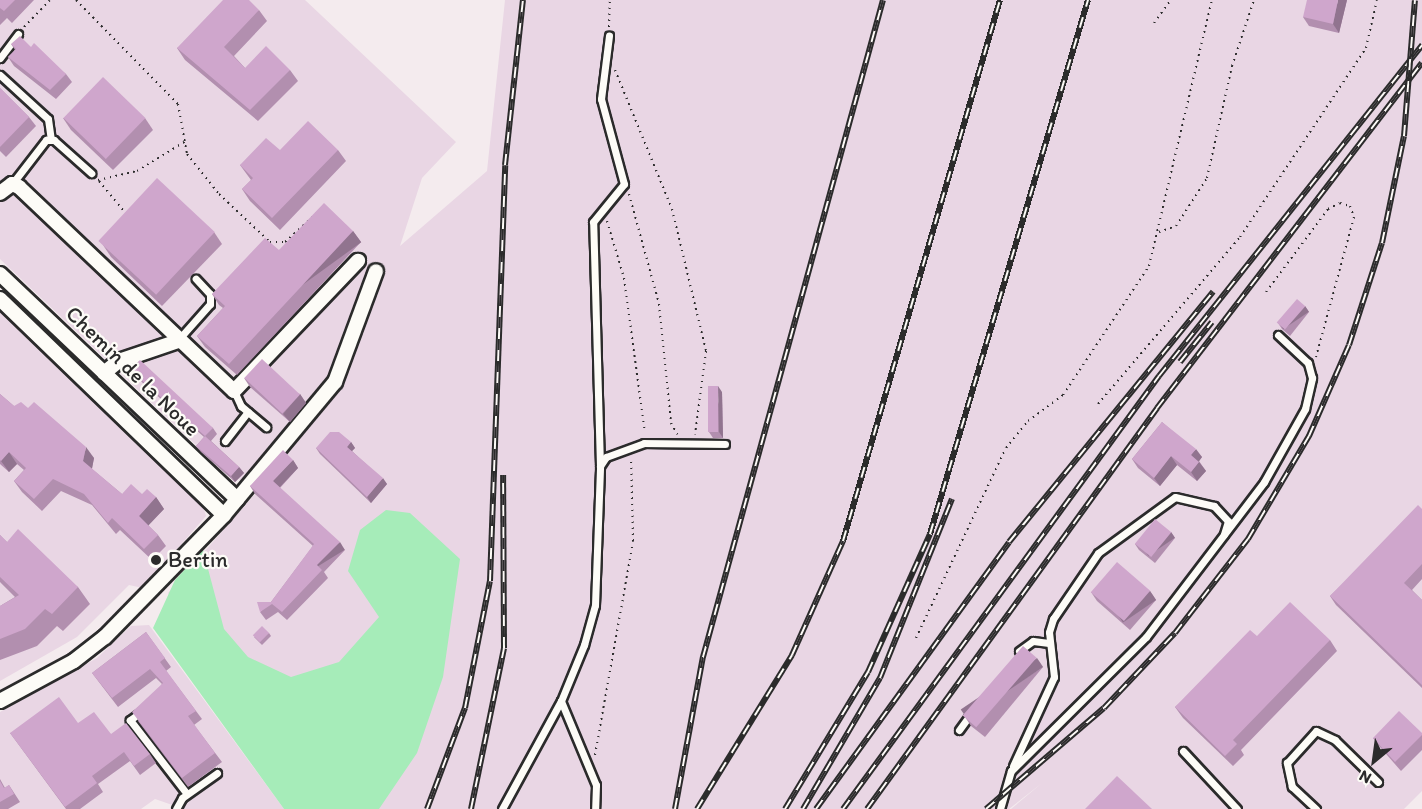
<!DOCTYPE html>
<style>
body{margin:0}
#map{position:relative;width:1422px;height:809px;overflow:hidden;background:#f4ebee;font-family:Itim,sans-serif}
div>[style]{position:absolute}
.built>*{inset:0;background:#e9d6e4}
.green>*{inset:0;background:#a6ecb9}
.path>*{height:2px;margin-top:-1px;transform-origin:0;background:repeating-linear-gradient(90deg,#2b2b2b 0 1.5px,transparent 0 6px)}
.roads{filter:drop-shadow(2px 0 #2b2b2b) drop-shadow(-2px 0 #2b2b2b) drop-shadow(0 2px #2b2b2b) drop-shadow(0 -2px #2b2b2b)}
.service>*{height:7px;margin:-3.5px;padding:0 3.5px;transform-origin:3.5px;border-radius:3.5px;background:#fdfcf7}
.minor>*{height:14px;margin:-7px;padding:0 7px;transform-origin:7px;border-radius:7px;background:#fdfcf7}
.rail>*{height:6px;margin-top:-3px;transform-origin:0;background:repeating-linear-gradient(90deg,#fdfcf7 0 11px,#2b2b2b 0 22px);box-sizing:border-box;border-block:2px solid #2b2b2b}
.wall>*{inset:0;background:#b28faf}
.shaded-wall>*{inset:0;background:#91748f;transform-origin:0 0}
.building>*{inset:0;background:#cfa6cc;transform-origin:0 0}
.dots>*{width:16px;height:16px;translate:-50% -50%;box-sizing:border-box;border:3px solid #fdfcf7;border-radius:50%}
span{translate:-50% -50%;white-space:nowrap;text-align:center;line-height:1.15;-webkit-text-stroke:4.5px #fdfcf7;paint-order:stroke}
.street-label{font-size:22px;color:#2b2b2b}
.poi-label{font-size:22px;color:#2b2b2b}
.left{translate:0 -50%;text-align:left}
.north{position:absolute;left:1344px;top:731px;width:60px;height:60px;-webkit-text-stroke:4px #fdfcf7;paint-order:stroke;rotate:209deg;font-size:16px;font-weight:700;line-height:24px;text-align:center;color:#2b2b2b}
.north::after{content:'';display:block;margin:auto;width:21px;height:27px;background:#2b2b2b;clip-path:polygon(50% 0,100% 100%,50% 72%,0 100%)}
</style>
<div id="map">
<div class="built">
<i style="clip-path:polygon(0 0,305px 0,456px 142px,422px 178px,400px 246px,487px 171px,505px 0,1422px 0,1422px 791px,1404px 809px,1011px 809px,1042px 783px,1009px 809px,306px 809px,168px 593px,255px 494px,239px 479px,235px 482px,0 259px)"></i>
<i style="clip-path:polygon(0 306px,200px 496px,206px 516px,143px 588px,129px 585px,77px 637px,0 681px)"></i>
<i style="clip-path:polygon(149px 625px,284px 809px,184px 809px,155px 799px,141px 809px,0 809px,0 712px,97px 658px,131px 626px)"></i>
</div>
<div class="green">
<i style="clip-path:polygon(386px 510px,410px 513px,460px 559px,443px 677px,417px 753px,379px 809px,284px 809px,153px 628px,175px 580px,203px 550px,224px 629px,248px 657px,291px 677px,339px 662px,379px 617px,348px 571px,360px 530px)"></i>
</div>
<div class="path">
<i style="left:76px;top:0;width:146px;rotate:45.6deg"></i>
<i style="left:178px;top:104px;width:51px;rotate:79.8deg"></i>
<i style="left:187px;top:154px;width:51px;rotate:51.3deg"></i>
<i style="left:219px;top:194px;width:70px;rotate:43.3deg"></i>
<i style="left:270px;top:242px;width:15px"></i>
<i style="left:285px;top:242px;width:45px;rotate:-42.3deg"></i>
<i style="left:1154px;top:23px;width:29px;rotate:-54deg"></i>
<i style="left:24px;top:27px;width:37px;rotate:-46deg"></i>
<i style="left:609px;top:27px;width:27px;rotate:-88deg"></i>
<i style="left:615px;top:70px;width:150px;rotate:67.7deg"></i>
<i style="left:672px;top:209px;width:146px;rotate:76.5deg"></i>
<i style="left:706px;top:351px;width:84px;rotate:97.5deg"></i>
<i style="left:98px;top:180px;width:40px;rotate:-13deg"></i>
<i style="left:137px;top:171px;width:57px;rotate:-31.5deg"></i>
<i style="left:99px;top:181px;width:45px;rotate:50.4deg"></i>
<i style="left:629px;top:194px;width:114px;rotate:74.7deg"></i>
<i style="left:659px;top:304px;width:120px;rotate:84.2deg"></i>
<i style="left:671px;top:423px;width:13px;rotate:61deg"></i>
<i style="left:607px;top:221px;width:59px;rotate:73.4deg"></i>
<i style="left:624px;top:278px;width:156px;rotate:82.3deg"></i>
<i style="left:1159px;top:232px;width:18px;rotate:-19deg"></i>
<i style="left:1176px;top:226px;width:57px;rotate:-57.1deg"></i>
<i style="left:1207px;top:178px;width:115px;rotate:-77.4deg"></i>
<i style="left:1232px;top:66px;width:70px;rotate:-71.6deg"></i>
<i style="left:1266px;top:292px;width:104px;rotate:-53.2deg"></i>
<i style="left:1328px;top:209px;width:13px;rotate:-27deg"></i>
<i style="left:1340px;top:203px;width:10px;rotate:17deg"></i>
<i style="left:1350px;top:206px;width:12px;rotate:70deg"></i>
<i style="left:1354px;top:217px;width:145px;rotate:105.2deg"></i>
<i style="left:1098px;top:404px;width:219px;rotate:-49.6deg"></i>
<i style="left:1240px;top:237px;width:227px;rotate:-56.3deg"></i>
<i style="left:1366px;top:48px;width:49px;rotate:-77.1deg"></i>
<i style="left:916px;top:638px;width:210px;rotate:-64.7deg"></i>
<i style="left:1006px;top:448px;width:35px;rotate:-51deg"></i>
<i style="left:1028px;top:421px;width:44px;rotate:-36.6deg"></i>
<i style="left:1063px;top:395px;width:155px;rotate:-56.3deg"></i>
<i style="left:1149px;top:266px;width:273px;rotate:-76.7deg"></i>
<i style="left:595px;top:755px;width:217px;rotate:-79.9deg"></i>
<i style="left:633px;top:541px;width:83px;rotate:-91.4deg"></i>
</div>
<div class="roads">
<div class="service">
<i style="left:0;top:58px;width:30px;rotate:-53deg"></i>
<i style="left:0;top:75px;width:65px;rotate:42.5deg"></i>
<i style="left:48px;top:119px;width:21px;rotate:82deg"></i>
<i style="left:12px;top:184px;width:56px;rotate:-52.3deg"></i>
<i style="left:46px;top:140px;width:8px"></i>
<i style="left:54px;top:140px;width:50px;rotate:41.7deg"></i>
<i style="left:178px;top:340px;width:48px;rotate:-48.4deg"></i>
<i style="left:210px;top:304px;width:10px;rotate:-90deg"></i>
<i style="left:210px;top:294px;width:21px;rotate:-133deg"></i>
<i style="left:234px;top:391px;width:17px;rotate:65deg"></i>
<i style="left:241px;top:406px;width:33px;rotate:40deg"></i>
<i style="left:225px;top:441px;width:37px;rotate:-52deg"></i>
<i style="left:600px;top:466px;width:244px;rotate:-91.6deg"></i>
<i style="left:593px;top:222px;width:49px;rotate:-50.8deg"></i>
<i style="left:624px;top:184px;width:88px;rotate:-105.1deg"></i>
<i style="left:601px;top:99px;width:64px;rotate:-82.8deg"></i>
<i style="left:1019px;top:651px;width:17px;rotate:-36deg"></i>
<i style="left:1033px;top:641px;width:16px;rotate:7deg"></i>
<i style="left:561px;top:701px;width:91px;rotate:67.4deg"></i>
<i style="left:596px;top:785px;width:24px;rotate:92deg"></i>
<i style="left:141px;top:712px;width:14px;rotate:144deg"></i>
<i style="left:130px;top:720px;width:93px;rotate:52.4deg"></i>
<i style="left:959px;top:730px;width:22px;rotate:-54deg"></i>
<i style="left:1183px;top:751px;width:79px;rotate:47deg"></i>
<i style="left:1013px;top:766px;width:98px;rotate:-65.3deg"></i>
<i style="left:1054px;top:677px;width:45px;rotate:-96.3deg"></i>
<i style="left:1049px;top:632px;width:14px;rotate:-73deg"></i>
<i style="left:1053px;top:619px;width:80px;rotate:-55.7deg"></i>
<i style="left:1098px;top:553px;width:95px;rotate:-36deg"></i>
<i style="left:1175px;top:497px;width:40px;rotate:13deg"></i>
<i style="left:1214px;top:506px;width:21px;rotate:47deg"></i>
<i style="left:1228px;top:521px;width:14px;rotate:107deg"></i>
<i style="left:176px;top:809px;width:13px;rotate:-61deg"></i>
<i style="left:182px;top:798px;width:43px;rotate:-35.5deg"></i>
<i style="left:502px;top:809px;width:123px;rotate:-61.4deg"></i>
<i style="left:561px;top:701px;width:61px;rotate:-67.7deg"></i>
<i style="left:584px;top:645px;width:41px;rotate:-74.6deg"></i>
<i style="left:595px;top:605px;width:139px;rotate:-87.9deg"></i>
<i style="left:600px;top:466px;width:11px;rotate:-56deg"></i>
<i style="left:606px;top:457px;width:40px;rotate:-20.2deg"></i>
<i style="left:644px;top:443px;width:81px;rotate:0.7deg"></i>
<i style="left:1000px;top:809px;width:40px;rotate:-74deg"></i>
<i style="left:1011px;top:771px;width:190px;rotate:-44.8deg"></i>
<i style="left:1146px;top:637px;width:195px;rotate:-52.7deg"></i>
<i style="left:1264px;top:482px;width:84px;rotate:-60.7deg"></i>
<i style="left:1305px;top:409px;width:32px;rotate:-77deg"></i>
<i style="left:1312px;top:378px;width:16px;rotate:-105deg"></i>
<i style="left:1308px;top:363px;width:41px;rotate:-137deg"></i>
<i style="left:1316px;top:809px;width:33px;rotate:-137deg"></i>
<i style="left:1292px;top:787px;width:25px;rotate:-102deg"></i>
<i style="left:1287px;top:763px;width:43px;rotate:-47.8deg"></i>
<i style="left:1316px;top:731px;width:21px;rotate:25deg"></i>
<i style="left:1335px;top:740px;width:60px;rotate:44.3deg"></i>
</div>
<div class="minor">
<i style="left:0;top:193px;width:15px;rotate:-37deg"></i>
<i style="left:12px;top:184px;width:8px;rotate:23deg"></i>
<i style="left:19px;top:187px;width:296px;rotate:43.5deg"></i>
<i style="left:234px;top:391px;width:180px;rotate:-46.4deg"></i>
<i style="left:0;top:274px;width:327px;rotate:43.5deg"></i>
<i style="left:0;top:299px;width:311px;rotate:44deg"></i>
<i style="left:104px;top:373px;width:19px;rotate:-39deg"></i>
<i style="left:119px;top:361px;width:62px;rotate:-18.7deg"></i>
<i style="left:0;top:701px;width:84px;rotate:-28.4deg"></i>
<i style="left:74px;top:661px;width:39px;rotate:-38deg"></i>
<i style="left:105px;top:637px;width:170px;rotate:-45.7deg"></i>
<i style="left:224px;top:515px;width:173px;rotate:-50.2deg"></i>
<i style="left:335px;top:382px;width:118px;rotate:-69.7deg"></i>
</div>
</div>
<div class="rail">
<i style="left:1180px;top:362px;width:51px;rotate:-51.3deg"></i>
<i style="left:427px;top:809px;width:108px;rotate:-69.4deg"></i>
<i style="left:465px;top:708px;width:129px;rotate:-78.9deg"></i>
<i style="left:490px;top:581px;width:416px;rotate:-87.9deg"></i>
<i style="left:505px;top:165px;width:166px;rotate:-83.8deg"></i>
<i style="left:471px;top:809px;width:164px;rotate:-78.4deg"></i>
<i style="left:504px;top:648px;width:173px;rotate:-90.3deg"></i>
<i style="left:675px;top:809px;width:155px;rotate:-79.6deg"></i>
<i style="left:703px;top:657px;width:681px;rotate:-74.68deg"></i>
<i style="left:697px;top:809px;width:181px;rotate:-58.3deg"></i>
<i style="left:792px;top:655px;width:125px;rotate:-65.9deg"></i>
<i style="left:843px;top:541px;width:563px;rotate:-73.82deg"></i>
<i style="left:785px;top:809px;width:160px;rotate:-58.8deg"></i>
<i style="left:868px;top:672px;width:151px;rotate:-65.8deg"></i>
<i style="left:930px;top:534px;width:557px;rotate:-73.52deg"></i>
<i style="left:803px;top:809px;width:152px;rotate:-59.6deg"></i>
<i style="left:880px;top:678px;width:193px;rotate:-68.1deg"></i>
<i style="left:816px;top:809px;width:329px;rotate:-54.1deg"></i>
<i style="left:1009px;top:542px;width:323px;rotate:-50.8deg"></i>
<i style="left:843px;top:809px;width:536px;rotate:-53.88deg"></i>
<i style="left:1159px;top:376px;width:423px;rotate:-51.5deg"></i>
<i style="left:867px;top:809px;width:495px;rotate:-54.1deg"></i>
<i style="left:1157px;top:408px;width:435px;rotate:-52.5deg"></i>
<i style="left:986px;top:809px;width:155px;rotate:-40.6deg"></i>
<i style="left:1104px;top:708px;width:103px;rotate:-46.6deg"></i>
<i style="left:1175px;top:633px;width:119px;rotate:-52.2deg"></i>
<i style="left:1248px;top:539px;width:120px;rotate:-59.4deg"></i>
<i style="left:1309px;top:436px;width:99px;rotate:-66.3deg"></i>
<i style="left:1349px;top:345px;width:107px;rotate:-72.1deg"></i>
<i style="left:1382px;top:243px;width:109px;rotate:-78.4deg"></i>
<i style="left:1404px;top:136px;width:136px;rotate:-85.4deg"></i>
</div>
<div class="wall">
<i style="clip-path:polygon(0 0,34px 0,12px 23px,7px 18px,0 25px)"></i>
<i style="clip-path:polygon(1347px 0,1339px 33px,1309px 26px,1303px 17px)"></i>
<i style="clip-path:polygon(259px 10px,267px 21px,234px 56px,245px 68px,290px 70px,298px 81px,258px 121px,185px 60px,177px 48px)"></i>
<i style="clip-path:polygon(11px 44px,31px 47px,66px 74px,72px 82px,56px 99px,14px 66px,8px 57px,15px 50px)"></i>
<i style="clip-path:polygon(0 88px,29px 117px,36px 126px,6px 157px,0 151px)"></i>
<i style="clip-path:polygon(63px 118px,145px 118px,153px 130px,113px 170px,71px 130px)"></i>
<i style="clip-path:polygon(280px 150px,338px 150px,346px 161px,280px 230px,250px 201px,242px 189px,251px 180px,240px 165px)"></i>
<i style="clip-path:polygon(353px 231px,361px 242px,237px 375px,205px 347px,197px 336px,223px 308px,219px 305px,212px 294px,279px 250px)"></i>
<i style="clip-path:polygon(214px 232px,222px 244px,162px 306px,111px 257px,103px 245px)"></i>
<i style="clip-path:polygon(1305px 306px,1309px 312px,1290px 336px,1282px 329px,1278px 323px)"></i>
<i style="clip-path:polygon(130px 370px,213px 428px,217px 434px,211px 441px,239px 467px,244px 473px,235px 482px,201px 452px,196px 446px,204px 437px,135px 376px)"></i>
<i style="clip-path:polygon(244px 378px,300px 394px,306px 403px,290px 422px,250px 387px)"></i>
<i style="clip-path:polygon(722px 392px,723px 438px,713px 438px,709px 432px)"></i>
<i style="clip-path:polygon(0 394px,14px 406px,28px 408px,94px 458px,92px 469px,122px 494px,142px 494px,156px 497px,164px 509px,148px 525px,158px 535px,166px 546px,152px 560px,120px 530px,116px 534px,92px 505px,61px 491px,42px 511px,22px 492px,14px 481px,24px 470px,17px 464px,9px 472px,0 464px)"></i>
<i style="clip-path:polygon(1162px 422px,1202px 457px,1199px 461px,1206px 471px,1197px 481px,1177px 465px,1160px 486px,1138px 468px,1132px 459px)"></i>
<i style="clip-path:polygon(351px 442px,355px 448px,352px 451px,387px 484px,371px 503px,320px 454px,316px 448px)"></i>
<i style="clip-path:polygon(293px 460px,298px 468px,280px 488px,345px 550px,324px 572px,328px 578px,287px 620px,278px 612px,266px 620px,260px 612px,271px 602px,313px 546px,255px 494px,250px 486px)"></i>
<i style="clip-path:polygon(1422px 509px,1422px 579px,1412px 590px,1422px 600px,1422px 688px,1336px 605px,1330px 596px)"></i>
<i style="clip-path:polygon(1171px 532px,1175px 538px,1155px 563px,1139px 550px,1135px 544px)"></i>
<i style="clip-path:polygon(0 535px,7px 542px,78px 587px,90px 604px,63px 631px,57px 626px,37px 646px,0 660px,0 606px,15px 597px,0 582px)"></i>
<i style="clip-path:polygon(1150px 591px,1156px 600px,1130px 630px,1097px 601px,1091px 592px)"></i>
<i style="clip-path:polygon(146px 632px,171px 667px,166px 671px,202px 719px,194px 725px,222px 762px,188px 787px,138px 721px,162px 684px,156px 678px,118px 707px,92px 673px)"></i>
<i style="clip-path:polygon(269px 633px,271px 636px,262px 645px,254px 637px)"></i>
<i style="clip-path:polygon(1257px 636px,1330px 640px,1337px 651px,1241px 750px,1244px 755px,1233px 766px,1183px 718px,1175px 707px)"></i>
<i style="clip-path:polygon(1043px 667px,985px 737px,971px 726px,965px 717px)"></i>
<i style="clip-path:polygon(78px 723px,111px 734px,150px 754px,156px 763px,140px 775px,130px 761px,98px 784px,103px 792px,80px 809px,66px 809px,10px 733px)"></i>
<i style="clip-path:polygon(1422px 733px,1422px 750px,1401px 771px,1380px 747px,1373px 738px)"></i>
<i style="clip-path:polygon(0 779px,5px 788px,9px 785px,20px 802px,8px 809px,0 809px)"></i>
</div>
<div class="shaded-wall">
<i style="clip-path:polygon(1338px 0,1347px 0,1339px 33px,1333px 24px)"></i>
<i style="left:353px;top:231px;width:14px;height:182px;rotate:54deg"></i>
<i style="left:1305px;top:306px;width:7px;height:31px;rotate:56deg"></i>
<i style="clip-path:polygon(718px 386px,722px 392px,723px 438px,719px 432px)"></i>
<i style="clip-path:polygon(300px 394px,306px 403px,290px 422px,283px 414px)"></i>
<i style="clip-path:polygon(351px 442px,355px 448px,351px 452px,347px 447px)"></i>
<i style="clip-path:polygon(86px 447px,94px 458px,91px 473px,83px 461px)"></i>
<i style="clip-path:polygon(1196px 449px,1202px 457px,1197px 464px,1191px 455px)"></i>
<i style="clip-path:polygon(9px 452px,17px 464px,9px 472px,1px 461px)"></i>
<i style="clip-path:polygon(1171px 456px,1177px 465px,1160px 486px,1154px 478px)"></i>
<i style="clip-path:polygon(293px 460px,298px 468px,278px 489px,273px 481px)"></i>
<i style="clip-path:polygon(1199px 462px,1206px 471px,1197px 481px,1191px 472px)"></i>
<i style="clip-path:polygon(239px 467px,244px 473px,235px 482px,231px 476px)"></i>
<i style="clip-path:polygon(383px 478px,387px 484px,371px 503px,367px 497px)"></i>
<i style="clip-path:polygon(156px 497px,164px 509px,147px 527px,139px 516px)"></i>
<i style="left:1171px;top:532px;width:7px;height:32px;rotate:56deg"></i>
<i style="left:340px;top:542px;width:9px;height:33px;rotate:58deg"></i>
<i style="left:1150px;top:591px;width:11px;height:40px;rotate:56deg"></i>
<i style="left:1037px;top:658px;width:11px;height:92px;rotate:56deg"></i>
</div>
<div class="building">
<i style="clip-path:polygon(0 0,15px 0,4px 11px,0 8px)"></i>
<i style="clip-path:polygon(223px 0,249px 0,259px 10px,224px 47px,245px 68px,266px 46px,290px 70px,250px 110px,177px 48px)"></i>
<i style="clip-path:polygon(1307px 0,1338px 0,1333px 24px,1303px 17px)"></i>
<i style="clip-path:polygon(20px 36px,31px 47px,34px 43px,66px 74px,50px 90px,8px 57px,16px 49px,11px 44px)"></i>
<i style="left:103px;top:77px;width:59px;height:57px;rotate:44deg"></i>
<i style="clip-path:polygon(0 88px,29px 117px,0 147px)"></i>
<i style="clip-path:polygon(308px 121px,338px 150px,272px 218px,242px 189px,253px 178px,240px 165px,266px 138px,280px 150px)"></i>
<i style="left:157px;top:178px;width:79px;height:86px;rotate:43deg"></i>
<i style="clip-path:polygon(324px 203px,353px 231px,229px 364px,197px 336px,225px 306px,212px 294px,265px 238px,279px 250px)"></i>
<i style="left:1297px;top:299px;width:11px;height:31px;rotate:41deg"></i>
<i style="left:262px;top:359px;width:52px;height:26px;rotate:43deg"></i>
<i style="clip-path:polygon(140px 360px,213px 428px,205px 436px,239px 467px,231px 476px,196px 446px,205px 436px,130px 370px)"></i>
<i style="left:708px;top:386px;width:10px;height:46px"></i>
<i style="clip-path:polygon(0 394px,14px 406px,21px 402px,28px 408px,34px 402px,86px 447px,83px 461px,122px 494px,131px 484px,142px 494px,147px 489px,156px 497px,139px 516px,158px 535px,144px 549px,112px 518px,108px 523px,84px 494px,53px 479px,34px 499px,14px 481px,26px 468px,9px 452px,1px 461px,0 460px)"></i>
<i style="clip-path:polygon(1162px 422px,1196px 449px,1191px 455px,1199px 462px,1191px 472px,1171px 456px,1154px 478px,1132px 459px)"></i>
<i style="clip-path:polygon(330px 432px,339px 432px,351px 442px,347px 447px,383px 478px,367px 497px,316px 448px)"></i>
<i style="clip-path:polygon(283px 450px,293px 460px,273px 481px,340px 542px,317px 565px,322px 570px,282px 612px,272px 604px,260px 612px,257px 602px,271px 602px,314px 544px,250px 486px)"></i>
<i style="clip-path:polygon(1418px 505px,1422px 509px,1422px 564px,1404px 583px,1422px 600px,1422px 685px,1330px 596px)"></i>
<i style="left:1155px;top:519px;width:21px;height:32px;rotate:39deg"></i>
<i style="clip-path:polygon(18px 529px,78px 587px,52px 614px,45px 609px,25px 629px,0 639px,0 606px,19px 595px,0 577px,0 535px,7px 542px)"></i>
<i style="left:1117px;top:562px;width:44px;height:40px;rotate:41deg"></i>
<i style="clip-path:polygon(1290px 602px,1330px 640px,1233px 740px,1237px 744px,1225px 756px,1175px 707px,1250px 630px,1257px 636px)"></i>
<i style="left:262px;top:626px;width:10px;height:13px;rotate:45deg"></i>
<i style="clip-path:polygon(146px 632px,165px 658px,160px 662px,196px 711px,188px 716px,215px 753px,182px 778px,132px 712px,163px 683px,150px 669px,112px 698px,92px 673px)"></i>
<i style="left:1023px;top:646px;width:18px;height:92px;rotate:41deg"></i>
<i style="clip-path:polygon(59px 697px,78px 723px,94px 712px,111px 734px,126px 723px,150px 754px,134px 766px,124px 752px,92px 776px,97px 783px,65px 807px,10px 733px)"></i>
<i style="clip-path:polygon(1399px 711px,1422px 733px,1422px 735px,1395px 762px,1373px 738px)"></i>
<i style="clip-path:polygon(1117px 776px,1152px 809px,1085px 809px)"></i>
<i style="clip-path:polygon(0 781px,4px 788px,9px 785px,14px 794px,0 802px)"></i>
</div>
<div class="dots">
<i style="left:156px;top:560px;background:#2b2b2b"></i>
</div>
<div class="street-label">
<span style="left:133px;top:371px;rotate:44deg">Chemin de la Noue</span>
</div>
<div class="poi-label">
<span class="left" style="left:168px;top:560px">Bertin</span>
</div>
<div class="north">N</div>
</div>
